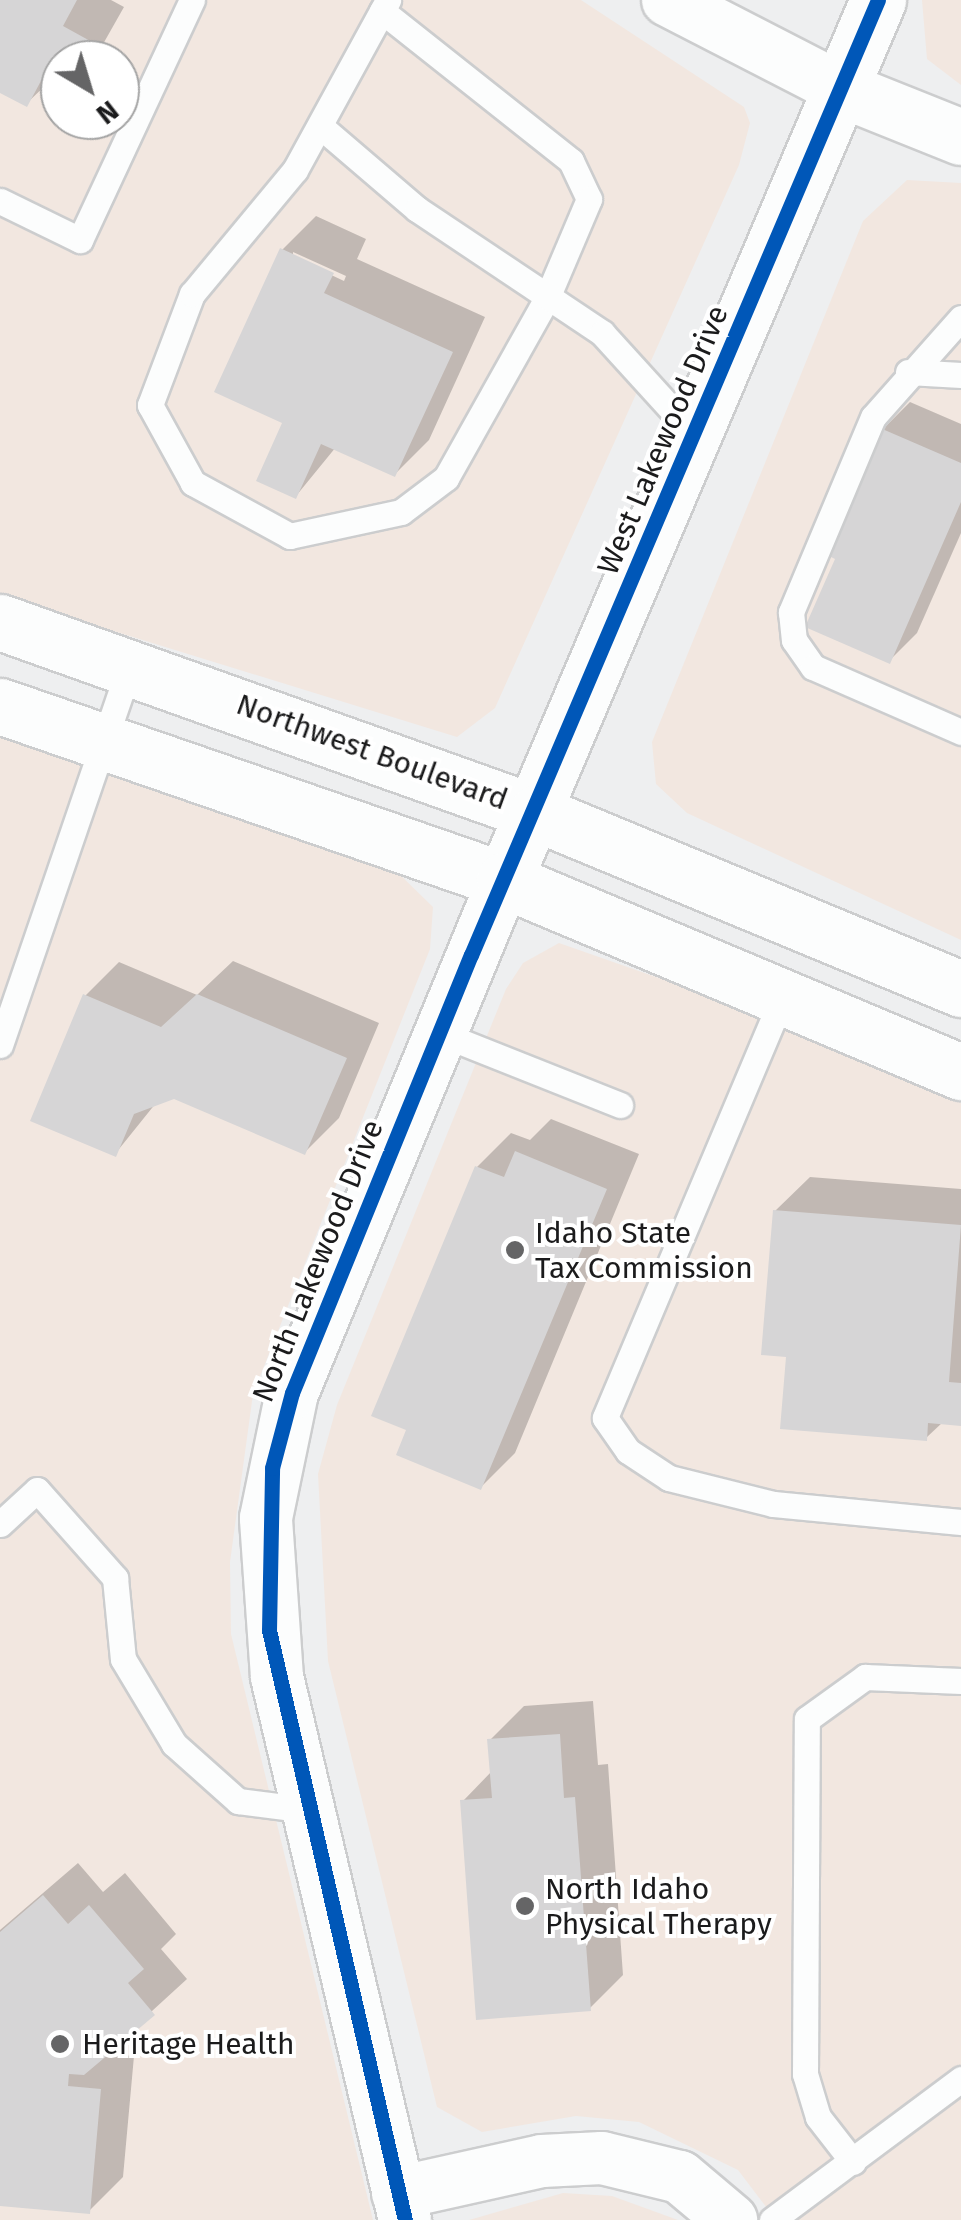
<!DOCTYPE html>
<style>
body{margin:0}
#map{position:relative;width:961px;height:2220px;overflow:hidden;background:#eeeff0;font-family:"Fira Sans",sans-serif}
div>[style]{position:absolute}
.commercial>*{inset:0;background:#f2e7e0}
.shadow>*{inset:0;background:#0003}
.building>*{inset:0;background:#d6d5d6}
.roads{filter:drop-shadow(2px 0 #cccdce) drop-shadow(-2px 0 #cccdce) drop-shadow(0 2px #cccdce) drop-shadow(0 -2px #cccdce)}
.service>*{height:25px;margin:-12.5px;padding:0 12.5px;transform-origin:12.5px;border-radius:12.5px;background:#fcfdfd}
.minor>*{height:52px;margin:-26px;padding:0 26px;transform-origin:26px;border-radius:26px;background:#fcfdfd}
.tertiary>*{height:55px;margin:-27.5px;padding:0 27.5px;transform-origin:27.5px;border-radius:27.5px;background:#fcfdfd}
.primary>*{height:55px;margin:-27.5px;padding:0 27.5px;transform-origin:27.5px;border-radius:27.5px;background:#fcfdfd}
.cycleway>*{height:15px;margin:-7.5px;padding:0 7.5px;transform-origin:7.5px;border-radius:7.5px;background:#0057b8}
.dots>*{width:28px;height:28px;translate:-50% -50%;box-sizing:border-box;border:5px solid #fff;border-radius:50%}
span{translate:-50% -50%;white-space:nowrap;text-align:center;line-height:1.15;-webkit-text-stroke:8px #fff;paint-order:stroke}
.street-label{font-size:30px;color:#1b1b1c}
.poi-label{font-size:30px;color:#1b1b1c}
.left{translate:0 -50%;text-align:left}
.north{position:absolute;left:40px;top:40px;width:100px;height:100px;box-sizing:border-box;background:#fff;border:2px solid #a4a4a4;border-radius:50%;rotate:142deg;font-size:28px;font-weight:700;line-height:40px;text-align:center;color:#1b1b1c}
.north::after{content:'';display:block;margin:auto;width:35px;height:45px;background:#656566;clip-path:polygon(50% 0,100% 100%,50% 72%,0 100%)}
</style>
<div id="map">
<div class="commercial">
<i style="clip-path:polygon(evenodd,0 0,581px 0,744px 107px,750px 123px,739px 165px,495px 708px,457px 737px,0 596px,0 0,60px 60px,120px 60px,120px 120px,60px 120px,60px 60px)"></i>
<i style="clip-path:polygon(922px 0,961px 0,961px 85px,927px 59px)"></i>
<i style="clip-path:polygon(907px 180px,961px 183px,961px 940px,687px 813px,656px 784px,652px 742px,863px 221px)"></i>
<i style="clip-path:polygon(0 737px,391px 866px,433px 907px,430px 949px,253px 1394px,230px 1562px,231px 1634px,373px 2220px,0 2220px)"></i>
<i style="clip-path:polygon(559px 943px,713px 997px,961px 1103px,961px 2220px,776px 2220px,738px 2170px,639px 2122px,576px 2116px,482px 2132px,437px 2107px,328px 1661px,318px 1474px,337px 1405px,506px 989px,523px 963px)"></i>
<i style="clip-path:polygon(563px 2193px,612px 2196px,678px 2220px,469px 2220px)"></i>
</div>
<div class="shadow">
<i style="clip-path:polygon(0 0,111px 0,124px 7px,94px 60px,60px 60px,60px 86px,50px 81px,26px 104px,0 90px)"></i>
<i style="clip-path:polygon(evenodd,316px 216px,366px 239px,357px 259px,485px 317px,429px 440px,395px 474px,336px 447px,296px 496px,282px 250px,316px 216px,293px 252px,346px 276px,344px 281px,293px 257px,293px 252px)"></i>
<i style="clip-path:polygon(910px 402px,961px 424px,961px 533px,917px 633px,889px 661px,838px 557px,882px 430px)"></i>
<i style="clip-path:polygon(233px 961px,379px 1023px,339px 1118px,305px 1152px,174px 1096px,156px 1103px,115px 1154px,85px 996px,119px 962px,197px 995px)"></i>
<i style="clip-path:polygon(551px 1119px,639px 1154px,515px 1453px,481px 1487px,409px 1429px,477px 1167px,511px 1133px,530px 1140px)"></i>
<i style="clip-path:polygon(810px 1177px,961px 1189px,961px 1423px,943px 1422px,926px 1438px,789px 1355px,775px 1211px)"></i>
<i style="clip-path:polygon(593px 1701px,598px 1765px,608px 1764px,623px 1975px,589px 2009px,463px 1801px,492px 1771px,490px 1740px,524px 1706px)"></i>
<i style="clip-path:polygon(78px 1863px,103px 1892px,125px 1873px,176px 1934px,161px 1949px,187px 1979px,105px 2054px,134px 2056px,123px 2177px,89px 2211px,0 2204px,0 1930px)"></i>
</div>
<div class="building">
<i style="clip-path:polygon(0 0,77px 0,63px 26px,92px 42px,83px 60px,60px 60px,60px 89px,42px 79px,27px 107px,0 93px)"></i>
<i style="clip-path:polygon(280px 248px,334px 273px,324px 293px,453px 352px,395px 477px,321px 444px,296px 499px,256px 481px,282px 423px,214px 392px)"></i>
<i style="clip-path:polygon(880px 428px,961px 463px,961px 502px,890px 664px,805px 627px,835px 559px,825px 554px)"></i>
<i style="clip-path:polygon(83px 994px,161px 1027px,197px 994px,347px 1058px,305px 1155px,174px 1099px,134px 1114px,116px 1157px,30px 1121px)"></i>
<i style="clip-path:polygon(515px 1151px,607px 1189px,481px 1490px,396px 1455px,406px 1430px,371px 1416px,475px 1166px,504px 1177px)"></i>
<i style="clip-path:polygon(773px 1210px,961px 1225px,949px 1382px,961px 1383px,961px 1426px,928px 1423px,927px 1441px,780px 1429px,786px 1357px,761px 1355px)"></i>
<i style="clip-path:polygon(560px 1734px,564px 1798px,575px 1797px,591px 2011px,476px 2020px,460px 1800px,492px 1798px,487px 1739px)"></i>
<i style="clip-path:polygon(43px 1895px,68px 1924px,89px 1905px,144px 1969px,128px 1983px,155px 2015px,84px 2075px,69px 2074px,68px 2086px,101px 2089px,90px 2214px,0 2206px,0 1932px)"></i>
</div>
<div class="roads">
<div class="service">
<i style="left:382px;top:11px;width:241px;rotate:38.4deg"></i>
<i style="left:571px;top:161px;width:42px;rotate:64.7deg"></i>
<i style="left:589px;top:199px;width:108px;rotate:113deg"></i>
<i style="left:547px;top:298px;width:206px;rotate:119.3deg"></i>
<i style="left:446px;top:478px;width:56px;rotate:142.9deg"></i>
<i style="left:401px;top:512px;width:114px;rotate:167.8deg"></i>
<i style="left:290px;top:536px;width:111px;rotate:-151.3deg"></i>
<i style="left:193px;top:483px;width:89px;rotate:-118.9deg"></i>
<i style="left:150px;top:405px;width:119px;rotate:-69.3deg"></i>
<i style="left:192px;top:294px;width:161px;rotate:-50.3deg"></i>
<i style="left:295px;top:170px;width:194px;rotate:-61.3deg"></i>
<i style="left:320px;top:126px;width:128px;rotate:40.6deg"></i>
<i style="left:417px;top:209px;width:223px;rotate:33.8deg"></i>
<i style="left:602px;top:333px;width:137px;rotate:47.7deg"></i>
<i style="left:0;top:201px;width:89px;rotate:26deg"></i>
<i style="left:80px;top:240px;width:265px;rotate:-65deg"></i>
<i style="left:961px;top:318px;width:132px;rotate:131.6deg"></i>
<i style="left:873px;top:417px;width:212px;rotate:112.8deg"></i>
<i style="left:791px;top:612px;width:28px;rotate:84deg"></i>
<i style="left:794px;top:640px;width:33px;rotate:55deg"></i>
<i style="left:813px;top:667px;width:162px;rotate:23.7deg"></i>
<i style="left:908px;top:372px;width:53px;rotate:3.2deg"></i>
<i style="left:783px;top:996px;width:458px;rotate:112.9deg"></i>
<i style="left:605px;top:1418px;width:40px;rotate:55.1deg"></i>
<i style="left:628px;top:1451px;width:49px;rotate:33.4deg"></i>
<i style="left:669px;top:1478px;width:107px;rotate:14deg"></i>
<i style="left:773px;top:1504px;width:189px;rotate:5.5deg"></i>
<i style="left:439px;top:1033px;width:195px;rotate:21.7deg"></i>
<i style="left:0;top:1045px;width:402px;rotate:-71.1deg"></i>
<i style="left:0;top:1524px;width:50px;rotate:-42.6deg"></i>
<i style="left:37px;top:1490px;width:118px;rotate:48.4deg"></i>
<i style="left:115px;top:1578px;width:81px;rotate:84.4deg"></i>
<i style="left:123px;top:1659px;width:99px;rotate:59deg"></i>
<i style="left:174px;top:1744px;width:86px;rotate:41.7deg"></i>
<i style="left:238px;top:1801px;width:71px;rotate:7.3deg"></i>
<i style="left:853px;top:2162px;width:57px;rotate:-127.9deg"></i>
<i style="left:818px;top:2117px;width:45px;rotate:-106.8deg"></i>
<i style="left:805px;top:2074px;width:355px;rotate:-89.7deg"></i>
<i style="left:807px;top:1719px;width:72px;rotate:-35.9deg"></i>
<i style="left:865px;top:1677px;width:96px;rotate:2.4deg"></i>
<i style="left:772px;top:2220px;width:236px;rotate:-36.7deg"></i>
</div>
<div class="minor">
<i style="left:668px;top:0;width:195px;rotate:27.2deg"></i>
<i style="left:398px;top:2193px;width:148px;rotate:-12.5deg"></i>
<i style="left:542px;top:2161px;width:60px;rotate:-2.9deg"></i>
<i style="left:602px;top:2158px;width:80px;rotate:13.7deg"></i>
<i style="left:680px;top:2177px;width:67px;rotate:40.1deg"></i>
<i style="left:405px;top:2220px;width:558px;rotate:-103.26deg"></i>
<i style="left:277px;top:1677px;width:159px;rotate:-94deg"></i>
<i style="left:266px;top:1518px;width:128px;rotate:-78.3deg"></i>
<i style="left:292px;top:1393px;width:555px;rotate:-67.55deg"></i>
</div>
<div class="tertiary">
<i style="left:841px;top:89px;width:129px;rotate:21.8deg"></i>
<i style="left:504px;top:880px;width:956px;rotate:-66.97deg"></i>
</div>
<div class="primary">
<i style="left:0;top:622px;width:569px;rotate:19.61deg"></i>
<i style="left:536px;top:813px;width:460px;rotate:22.5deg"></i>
<i style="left:0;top:706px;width:533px;rotate:19.05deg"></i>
<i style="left:504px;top:880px;width:496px;rotate:22.8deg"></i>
</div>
</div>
<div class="cycleway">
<i style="left:405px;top:2220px;width:605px;rotate:-102.98deg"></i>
<i style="left:269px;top:1630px;width:162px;rotate:-88.9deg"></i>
<i style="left:272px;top:1468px;width:78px;rotate:-75.1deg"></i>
<i style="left:292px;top:1393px;width:473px;rotate:-67.8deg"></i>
<i style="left:471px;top:955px;width:1038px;rotate:-66.92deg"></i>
</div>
<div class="dots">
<i style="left:515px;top:1250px;background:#656566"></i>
<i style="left:525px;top:1906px;background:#656566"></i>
<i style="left:60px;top:2044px;background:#656566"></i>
</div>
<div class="street-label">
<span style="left:663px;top:440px;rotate:-67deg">West Lakewood Drive</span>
<span style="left:372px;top:752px;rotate:20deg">Northwest Boulevard</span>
<span style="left:318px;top:1261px;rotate:-68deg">North Lakewood Drive</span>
</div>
<div class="poi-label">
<span class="left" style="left:535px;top:1250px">Idaho State<br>Tax Commission</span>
<span class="left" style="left:545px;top:1906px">North Idaho<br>Physical Therapy</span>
<span class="left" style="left:82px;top:2044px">Heritage Health</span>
</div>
<div class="north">N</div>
</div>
